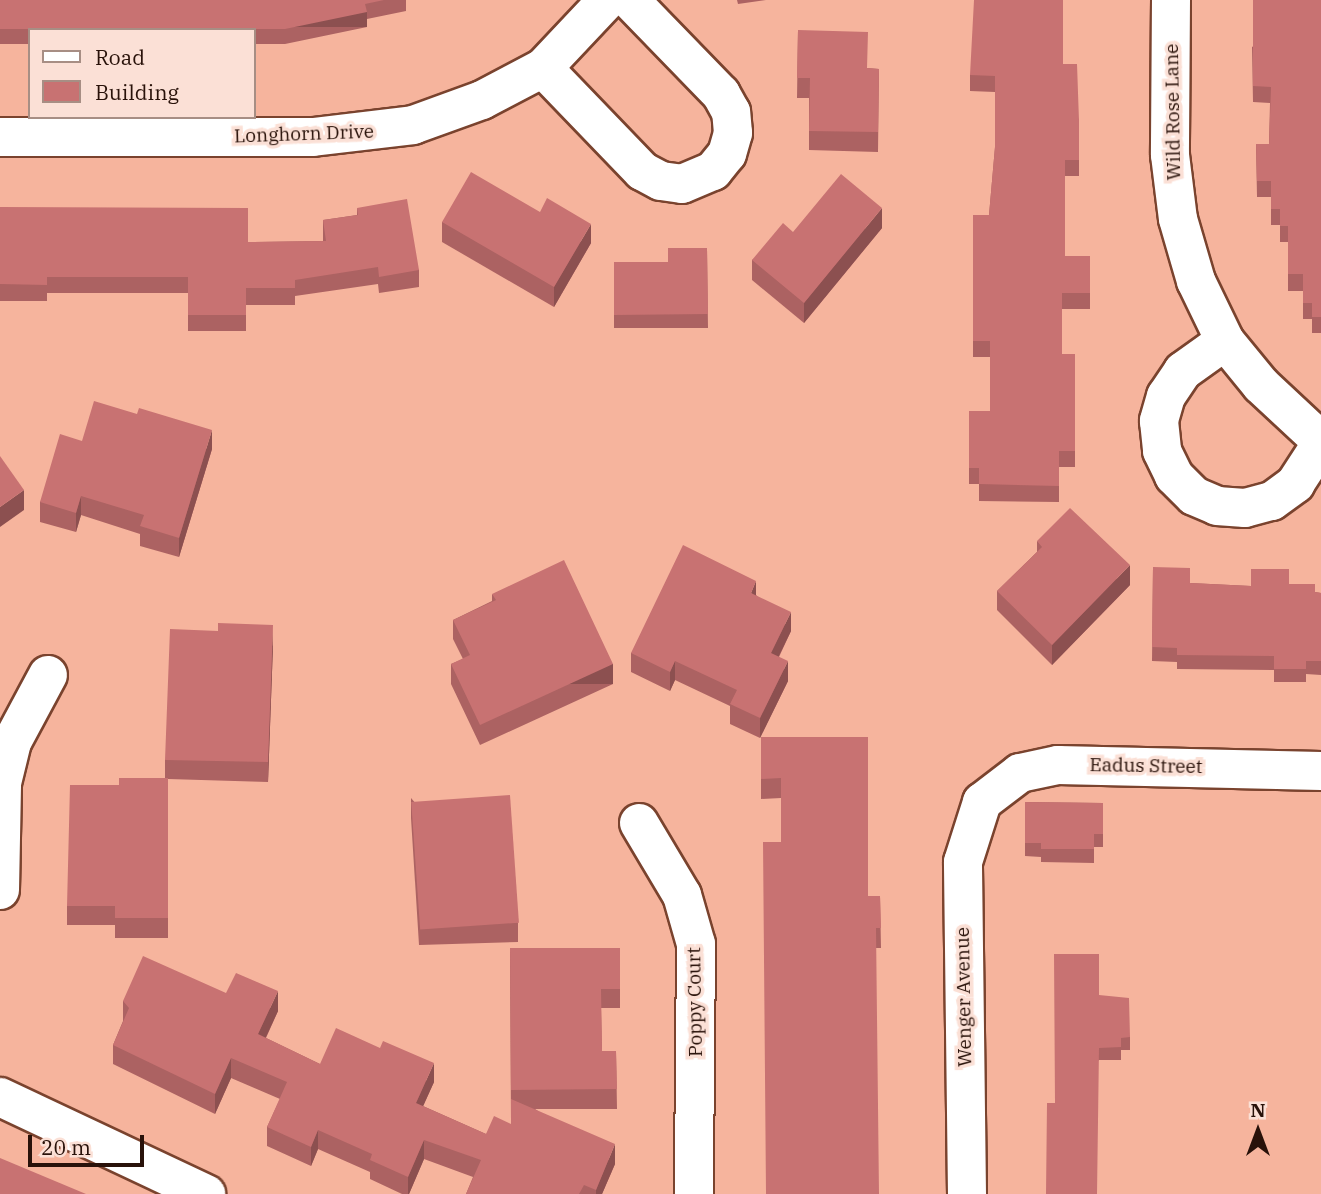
<!DOCTYPE html>
<style>
body{margin:0}
#map{position:relative;width:1321px;height:1194px;overflow:hidden;background:#f6b49d;font-family:"IBM Plex Serif",serif}
div>[style]{position:absolute}
.roads{filter:drop-shadow(2px 0 #7a432e) drop-shadow(-2px 0 #7a432e) drop-shadow(0 2px #7a432e) drop-shadow(0 -2px #7a432e)}
.minor>*{height:38px;margin:-19px;padding:0 19px;transform-origin:19px;border-radius:19px;background:#fff}
.wall>*{inset:0;background:#ac6262}
.shaded-wall>*{inset:0;background:#8c5050;transform-origin:0 0}
.building>*{inset:0;background:#c87272;transform-origin:0 0}
span{translate:-50% -50%;white-space:nowrap;text-align:center;line-height:1.15;-webkit-text-stroke:7px #fbe0d6;paint-order:stroke}
.street-label{font-size:19px;color:#29120a}
.legend{position:absolute;left:28px;top:28px;width:228px;height:91px;box-sizing:border-box;background:#fbe0d6;border:2px solid #a78e84;margin:0;padding:9px 12px;list-style:none;font-size:21px;color:#29120a}
.legend li{display:flex;align-items:center;gap:14px;height:35px}
.legend b{width:35px;border:2px solid #a78e84}
.north{position:absolute;left:1223px;top:1096px;width:70px;height:70px;-webkit-text-stroke:5px #fbe0d6;paint-order:stroke;rotate:0deg;font-size:19px;font-weight:700;line-height:28px;text-align:center;color:#29120a}
.north::after{content:'';display:block;margin:auto;width:24px;height:32px;background:#29120a;clip-path:polygon(50% 0,100% 100%,50% 72%,0 100%)}
.scale{position:absolute;left:28px;top:1135px;width:116px;height:32px;box-sizing:border-box;border:4px solid #29120a;border-top:0;padding-left:9px;font-size:21px;line-height:24px;white-space:nowrap;color:#29120a;-webkit-text-stroke:5px #fbe0d6;paint-order:stroke}
</style>
<div id="map">
<div class="roads">
<div class="minor">
<i style="left:1171px;top:0;width:155px;rotate:90.4deg"></i>
<i style="left:1170px;top:155px;width:64px;rotate:82.9deg"></i>
<i style="left:1178px;top:219px;width:65px;rotate:73.8deg"></i>
<i style="left:1196px;top:281px;width:67px;rotate:64.2deg"></i>
<i style="left:1225px;top:341px;width:57px;rotate:50.7deg"></i>
<i style="left:1261px;top:385px;width:82px;rotate:43deg"></i>
<i style="left:543px;top:68px;width:143px;rotate:46.1deg"></i>
<i style="left:642px;top:171px;width:21px;rotate:28deg"></i>
<i style="left:661px;top:181px;width:21px;rotate:8deg"></i>
<i style="left:682px;top:184px;width:34px;rotate:-23deg"></i>
<i style="left:713px;top:171px;width:22px;rotate:-51deg"></i>
<i style="left:727px;top:154px;width:22px;rotate:-74deg"></i>
<i style="left:733px;top:133px;width:21px;rotate:-95deg"></i>
<i style="left:731px;top:112px;width:21px;rotate:-119deg"></i>
<i style="left:721px;top:94px;width:131px;rotate:-134.1deg"></i>
<i style="left:0;top:137px;width:313px"></i>
<i style="left:313px;top:137px;width:101px;rotate:-6.8deg"></i>
<i style="left:413px;top:125px;width:73px;rotate:-19.9deg"></i>
<i style="left:482px;top:100px;width:69px;rotate:-27.7deg"></i>
<i style="left:543px;top:68px;width:93px;rotate:-46.7deg"></i>
<i style="left:1225px;top:341px;width:52px;rotate:144.5deg"></i>
<i style="left:1183px;top:371px;width:30px;rotate:124deg"></i>
<i style="left:1166px;top:396px;width:26px;rotate:106deg"></i>
<i style="left:1159px;top:421px;width:30px;rotate:84deg"></i>
<i style="left:1162px;top:451px;width:28px;rotate:64deg"></i>
<i style="left:1174px;top:476px;width:28px;rotate:45deg"></i>
<i style="left:1194px;top:496px;width:25px;rotate:23deg"></i>
<i style="left:1217px;top:506px;width:28px;rotate:4deg"></i>
<i style="left:1245px;top:508px;width:28px;rotate:-15deg"></i>
<i style="left:1272px;top:501px;width:29px;rotate:-36deg"></i>
<i style="left:1295px;top:484px;width:48px;rotate:-57deg"></i>
<i style="left:639px;top:823px;width:84px;rotate:59.2deg"></i>
<i style="left:682px;top:895px;width:51px;rotate:74.1deg"></i>
<i style="left:696px;top:944px;width:250px;rotate:90.5deg"></i>
<i style="left:0;top:890px;width:107px;rotate:-88.9deg"></i>
<i style="left:2px;top:783px;width:42px;rotate:-76.3deg"></i>
<i style="left:12px;top:742px;width:76px;rotate:-61.8deg"></i>
<i style="left:0;top:1097px;width:228px;rotate:25.2deg"></i>
<i style="left:967px;top:1194px;width:332px;rotate:-90.7deg"></i>
<i style="left:963px;top:862px;width:63px;rotate:-72.4deg"></i>
<i style="left:982px;top:802px;width:48px;rotate:-37.3deg"></i>
<i style="left:1020px;top:773px;width:39px;rotate:-12deg"></i>
<i style="left:1058px;top:765px;width:263px;rotate:1.3deg"></i>
</div>
</div>
<div class="wall">
<i style="clip-path:polygon(0 0,406px 0,406px 11px,367px 19px,367px 27px,285px 44px,254px 44px,254px 30px,30px 30px,30px 44px,0 44px)"></i>
<i style="clip-path:polygon(737px 0,766px 0,738px 4px)"></i>
<i style="clip-path:polygon(1321px 0,1321px 333px,1312px 333px,1312px 319px,1303px 319px,1303px 291px,1288px 291px,1288px 242px,1280px 242px,1280px 225px,1271px 225px,1271px 197px,1257px 197px,1256px 144px,1269px 144px,1270px 103px,1253px 102px,1252px 47px)"></i>
<i style="clip-path:polygon(798px 30px,867px 68px,879px 69px,878px 152px,809px 150px,809px 98px,797px 98px)"></i>
<i style="clip-path:polygon(1063px 64px,1079px 121px,1079px 176px,1065px 176px,1065px 256px,1090px 256px,1090px 309px,1062px 309px,1062px 354px,1075px 354px,1075px 467px,1059px 467px,1059px 502px,979px 501px,979px 484px,969px 484px,969px 411px,990px 411px,990px 357px,973px 357px,973px 215px,989px 215px,995px 147px,995px 92px,970px 91px,970px 75px)"></i>
<i style="clip-path:polygon(0 207px,248px 242px,323px 241px,323px 220px,357px 215px,357px 208px,419px 270px,419px 287px,379px 293px,378px 284px,295px 296px,295px 305px,246px 305px,246px 331px,188px 331px,188px 293px,47px 293px,47px 301px,0 301px)"></i>
<i style="clip-path:polygon(442px 222px,591px 243px,554px 307px,442px 242px)"></i>
<i style="clip-path:polygon(882px 228px,804px 323px,752px 280px,752px 260px,793px 232px)"></i>
<i style="clip-path:polygon(707px 248px,708px 328px,614px 328px,614px 262px,668px 262px)"></i>
<i style="clip-path:polygon(82px 441px,212px 449px,179px 557px,140px 546px,140px 534px,81px 515px,76px 532px,40px 522px,40px 502px)"></i>
<i style="clip-path:polygon(1037px 541px,1130px 585px,1052px 665px,997px 610px,997px 591px,1037px 552px)"></i>
<i style="clip-path:polygon(1153px 567px,1190px 583px,1251px 586px,1289px 584px,1315px 592px,1321px 593px,1321px 675px,1306px 674px,1306px 682px,1274px 682px,1274px 670px,1177px 669px,1177px 662px,1152px 661px)"></i>
<i style="clip-path:polygon(492px 594px,613px 684px,480px 745px,451px 684px,451px 664px,463px 659px,453px 639px,453px 620px,492px 601px)"></i>
<i style="clip-path:polygon(756px 595px,791px 631px,779px 657px,788px 681px,760px 738px,730px 724px,730px 706px,675px 680px,670px 691px,631px 672px,631px 653px)"></i>
<i style="clip-path:polygon(273px 645px,268px 782px,168px 779px,168px 938px,115px 938px,115px 925px,67px 925px,67px 906px,119px 785px,165px 778px,165px 760px)"></i>
<i style="clip-path:polygon(761px 737px,868px 896px,880px 896px,881px 948px,876px 948px,781px 842px,781px 798px,761px 799px)"></i>
<i style="clip-path:polygon(411px 798px,518px 923px,518px 942px,419px 945px,411px 818px)"></i>
<i style="clip-path:polygon(1025px 802px,1103px 803px,1103px 847px,1094px 847px,1094px 863px,1041px 862px,1041px 857px,1025px 856px)"></i>
<i style="clip-path:polygon(510px 948px,620px 948px,620px 1008px,601px 1008px,602px 1051px,616px 1051px,617px 1109px,535px 1109px,615px 1164px,602px 1194px,466px 1194px,473px 1177px,424px 1159px,409px 1194px,402px 1194px,370px 1179px,370px 1172px,318px 1149px,311px 1166px,267px 1146px,267px 1127px,280px 1099px,231px 1078px,215px 1114px,113px 1064px,113px 1045px,123px 1021px,123px 1001px,226px 993px,278px 1011px,266px 1038px,320px 1064px,434px 1082px,423px 1106px,486px 1134px,511px 1124px)"></i>
<i style="clip-path:polygon(1099px 995px,1130px 1037px,1130px 1050px,1121px 1050px,1121px 1060px,1099px 1060px,1055px 1103px)"></i>
</div>
<div class="shaded-wall">
<i style="left:367px;top:12px;width:15px;height:84px;rotate:90deg"></i>
<i style="clip-path:polygon(882px 208px,882px 228px,804px 323px,804px 303px)"></i>
<i style="clip-path:polygon(591px 224px,591px 243px,554px 307px,554px 287px)"></i>
<i style="clip-path:polygon(212px 430px,212px 449px,179px 557px,179px 538px)"></i>
<i style="clip-path:polygon(24px 490px,24px 510px,0 527px,0 507px)"></i>
<i style="clip-path:polygon(81px 496px,81px 515px,76px 532px,76px 513px)"></i>
<i style="clip-path:polygon(1130px 565px,1130px 585px,1052px 665px,1052px 645px)"></i>
<i style="clip-path:polygon(756px 581px,756px 600px,751px 593px)"></i>
<i style="clip-path:polygon(791px 612px,791px 631px,771px 672px,771px 653px)"></i>
<i style="clip-path:polygon(273px 625px,273px 645px,268px 782px,268px 762px)"></i>
<i style="clip-path:polygon(675px 661px,675px 680px,670px 691px,670px 672px)"></i>
<i style="clip-path:polygon(788px 661px,788px 681px,760px 738px,760px 718px)"></i>
<i style="left:613px;top:664px;width:20px;height:146px;rotate:90deg"></i>
<i style="clip-path:polygon(278px 991px,278px 1011px,258px 1054px,258px 1034px)"></i>
<i style="clip-path:polygon(231px 1058px,231px 1078px,215px 1114px,215px 1094px)"></i>
<i style="clip-path:polygon(434px 1063px,434px 1082px,416px 1122px,416px 1103px)"></i>
<i style="clip-path:polygon(318px 1130px,318px 1149px,311px 1166px,311px 1147px)"></i>
<i style="clip-path:polygon(424px 1140px,424px 1159px,409px 1194px,408px 1194px,408px 1177px)"></i>
<i style="clip-path:polygon(615px 1144px,615px 1164px,602px 1194px,596px 1194px,596px 1190px)"></i>
</div>
<div class="building">
<i style="clip-path:polygon(0 0,384px 0,365px 4px,367px 12px,285px 29px,0 29px)"></i>
<i style="clip-path:polygon(974px 0,1063px 0,1063px 64px,1077px 64px,1079px 121px,1079px 160px,1065px 160px,1065px 256px,1090px 256px,1090px 293px,1062px 293px,1062px 354px,1075px 354px,1075px 451px,1059px 451px,1059px 486px,979px 484px,979px 468px,969px 468px,969px 411px,990px 411px,990px 341px,973px 341px,973px 215px,989px 215px,995px 147px,995px 76px,970px 75px)"></i>
<i style="clip-path:polygon(1253px 0,1321px 0,1321px 317px,1312px 317px,1312px 303px,1303px 303px,1303px 274px,1288px 274px,1288px 226px,1280px 226px,1280px 209px,1271px 209px,1271px 181px,1257px 181px,1256px 144px,1269px 144px,1271px 87px,1253px 86px)"></i>
<i style="clip-path:polygon(798px 30px,868px 32px,867px 68px,879px 69px,878px 132px,809px 131px,810px 78px,797px 78px)"></i>
<i style="clip-path:polygon(471px 172px,540px 212px,547px 198px,591px 224px,554px 287px,442px 222px)"></i>
<i style="clip-path:polygon(841px 174px,882px 208px,804px 303px,752px 260px,783px 223px,793px 232px)"></i>
<i style="clip-path:polygon(407px 199px,419px 270px,379px 277px,378px 267px,295px 280px,295px 288px,246px 288px,246px 315px,188px 315px,188px 277px,47px 277px,47px 285px,0 284px,0 207px,248px 208px,248px 242px,326px 241px,323px 220px,358px 215px,357px 208px)"></i>
<i style="clip-path:polygon(668px 248px,707px 248px,708px 314px,614px 315px,614px 262px,668px 262px)"></i>
<i style="clip-path:polygon(94px 401px,137px 414px,139px 408px,212px 430px,179px 538px,140px 526px,144px 515px,81px 496px,76px 513px,40px 502px,60px 434px,82px 441px)"></i>
<i style="clip-path:polygon(0 456px,24px 490px,0 507px)"></i>
<i style="clip-path:polygon(1070px 508px,1130px 565px,1052px 645px,997px 591px,1042px 547px,1037px 541px)"></i>
<i style="clip-path:polygon(683px 545px,756px 581px,751px 593px,791px 612px,771px 653px,788px 661px,760px 718px,730px 704px,737px 690px,675px 661px,670px 672px,631px 653px)"></i>
<i style="clip-path:polygon(564px 560px,613px 664px,480px 725px,451px 664px,470px 655px,453px 620px,496px 600px,492px 594px)"></i>
<i style="clip-path:polygon(1153px 567px,1190px 568px,1190px 583px,1251px 586px,1251px 569px,1289px 569px,1289px 584px,1315px 584px,1315px 592px,1321px 593px,1321px 661px,1306px 661px,1306px 669px,1274px 669px,1274px 656px,1177px 655px,1177px 648px,1152px 647px)"></i>
<i style="clip-path:polygon(218px 623px,273px 625px,268px 762px,165px 760px,170px 629px,218px 631px)"></i>
<i style="clip-path:polygon(761px 737px,868px 737px,868px 896px,880px 896px,881px 928px,876px 928px,879px 1194px,766px 1194px,763px 842px,781px 842px,781px 778px,761px 779px)"></i>
<i style="clip-path:polygon(119px 778px,168px 778px,168px 918px,115px 918px,115px 906px,67px 906px,70px 785px,119px 785px)"></i>
<i style="left:510px;top:795px;width:128px;height:99px;rotate:86deg"></i>
<i style="clip-path:polygon(1025px 802px,1103px 803px,1103px 834px,1094px 834px,1094px 849px,1041px 849px,1041px 843px,1025px 843px)"></i>
<i style="clip-path:polygon(510px 948px,620px 948px,620px 989px,601px 989px,602px 1051px,616px 1051px,617px 1089px,511px 1090px)"></i>
<i style="clip-path:polygon(1054px 954px,1099px 954px,1099px 995px,1129px 998px,1130px 1037px,1121px 1038px,1121px 1047px,1099px 1048px,1097px 1194px,1046px 1194px,1047px 1103px,1055px 1103px)"></i>
<i style="clip-path:polygon(143px 956px,226px 993px,236px 973px,278px 991px,258px 1034px,320px 1064px,336px 1028px,380px 1048px,383px 1041px,434px 1063px,416px 1103px,486px 1134px,494px 1116px,511px 1124px,511px 1099px,615px 1144px,596px 1190px,584px 1185px,579px 1194px,466px 1194px,481px 1160px,424px 1140px,408px 1177px,370px 1160px,372px 1154px,318px 1130px,311px 1147px,267px 1127px,287px 1082px,231px 1058px,215px 1094px,113px 1045px,129px 1008px,123px 1001px)"></i>
<i style="clip-path:polygon(0 1158px,86px 1194px,0 1194px)"></i>
</div>
<div class="street-label">
<span style="left:1173px;top:112px;rotate:-91deg">Wild Rose Lane</span>
<span style="left:304px;top:134px;rotate:-2deg">Longhorn Drive</span>
<span style="left:1146px;top:766px;rotate:1deg">Eadus Street</span>
<span style="left:964px;top:997px;rotate:-91deg">Wenger Avenue</span>
<span style="left:695px;top:1002px;rotate:-91deg">Poppy Court</span>
</div>
<ul class="legend">
<li><b style="height:9px;background:#fff"></b>Road</li>
<li><b style="height:19px;background:#c87272"></b>Building</li>
</ul>
<div class="north">N</div>
<div class="scale">20 m</div>
</div>
